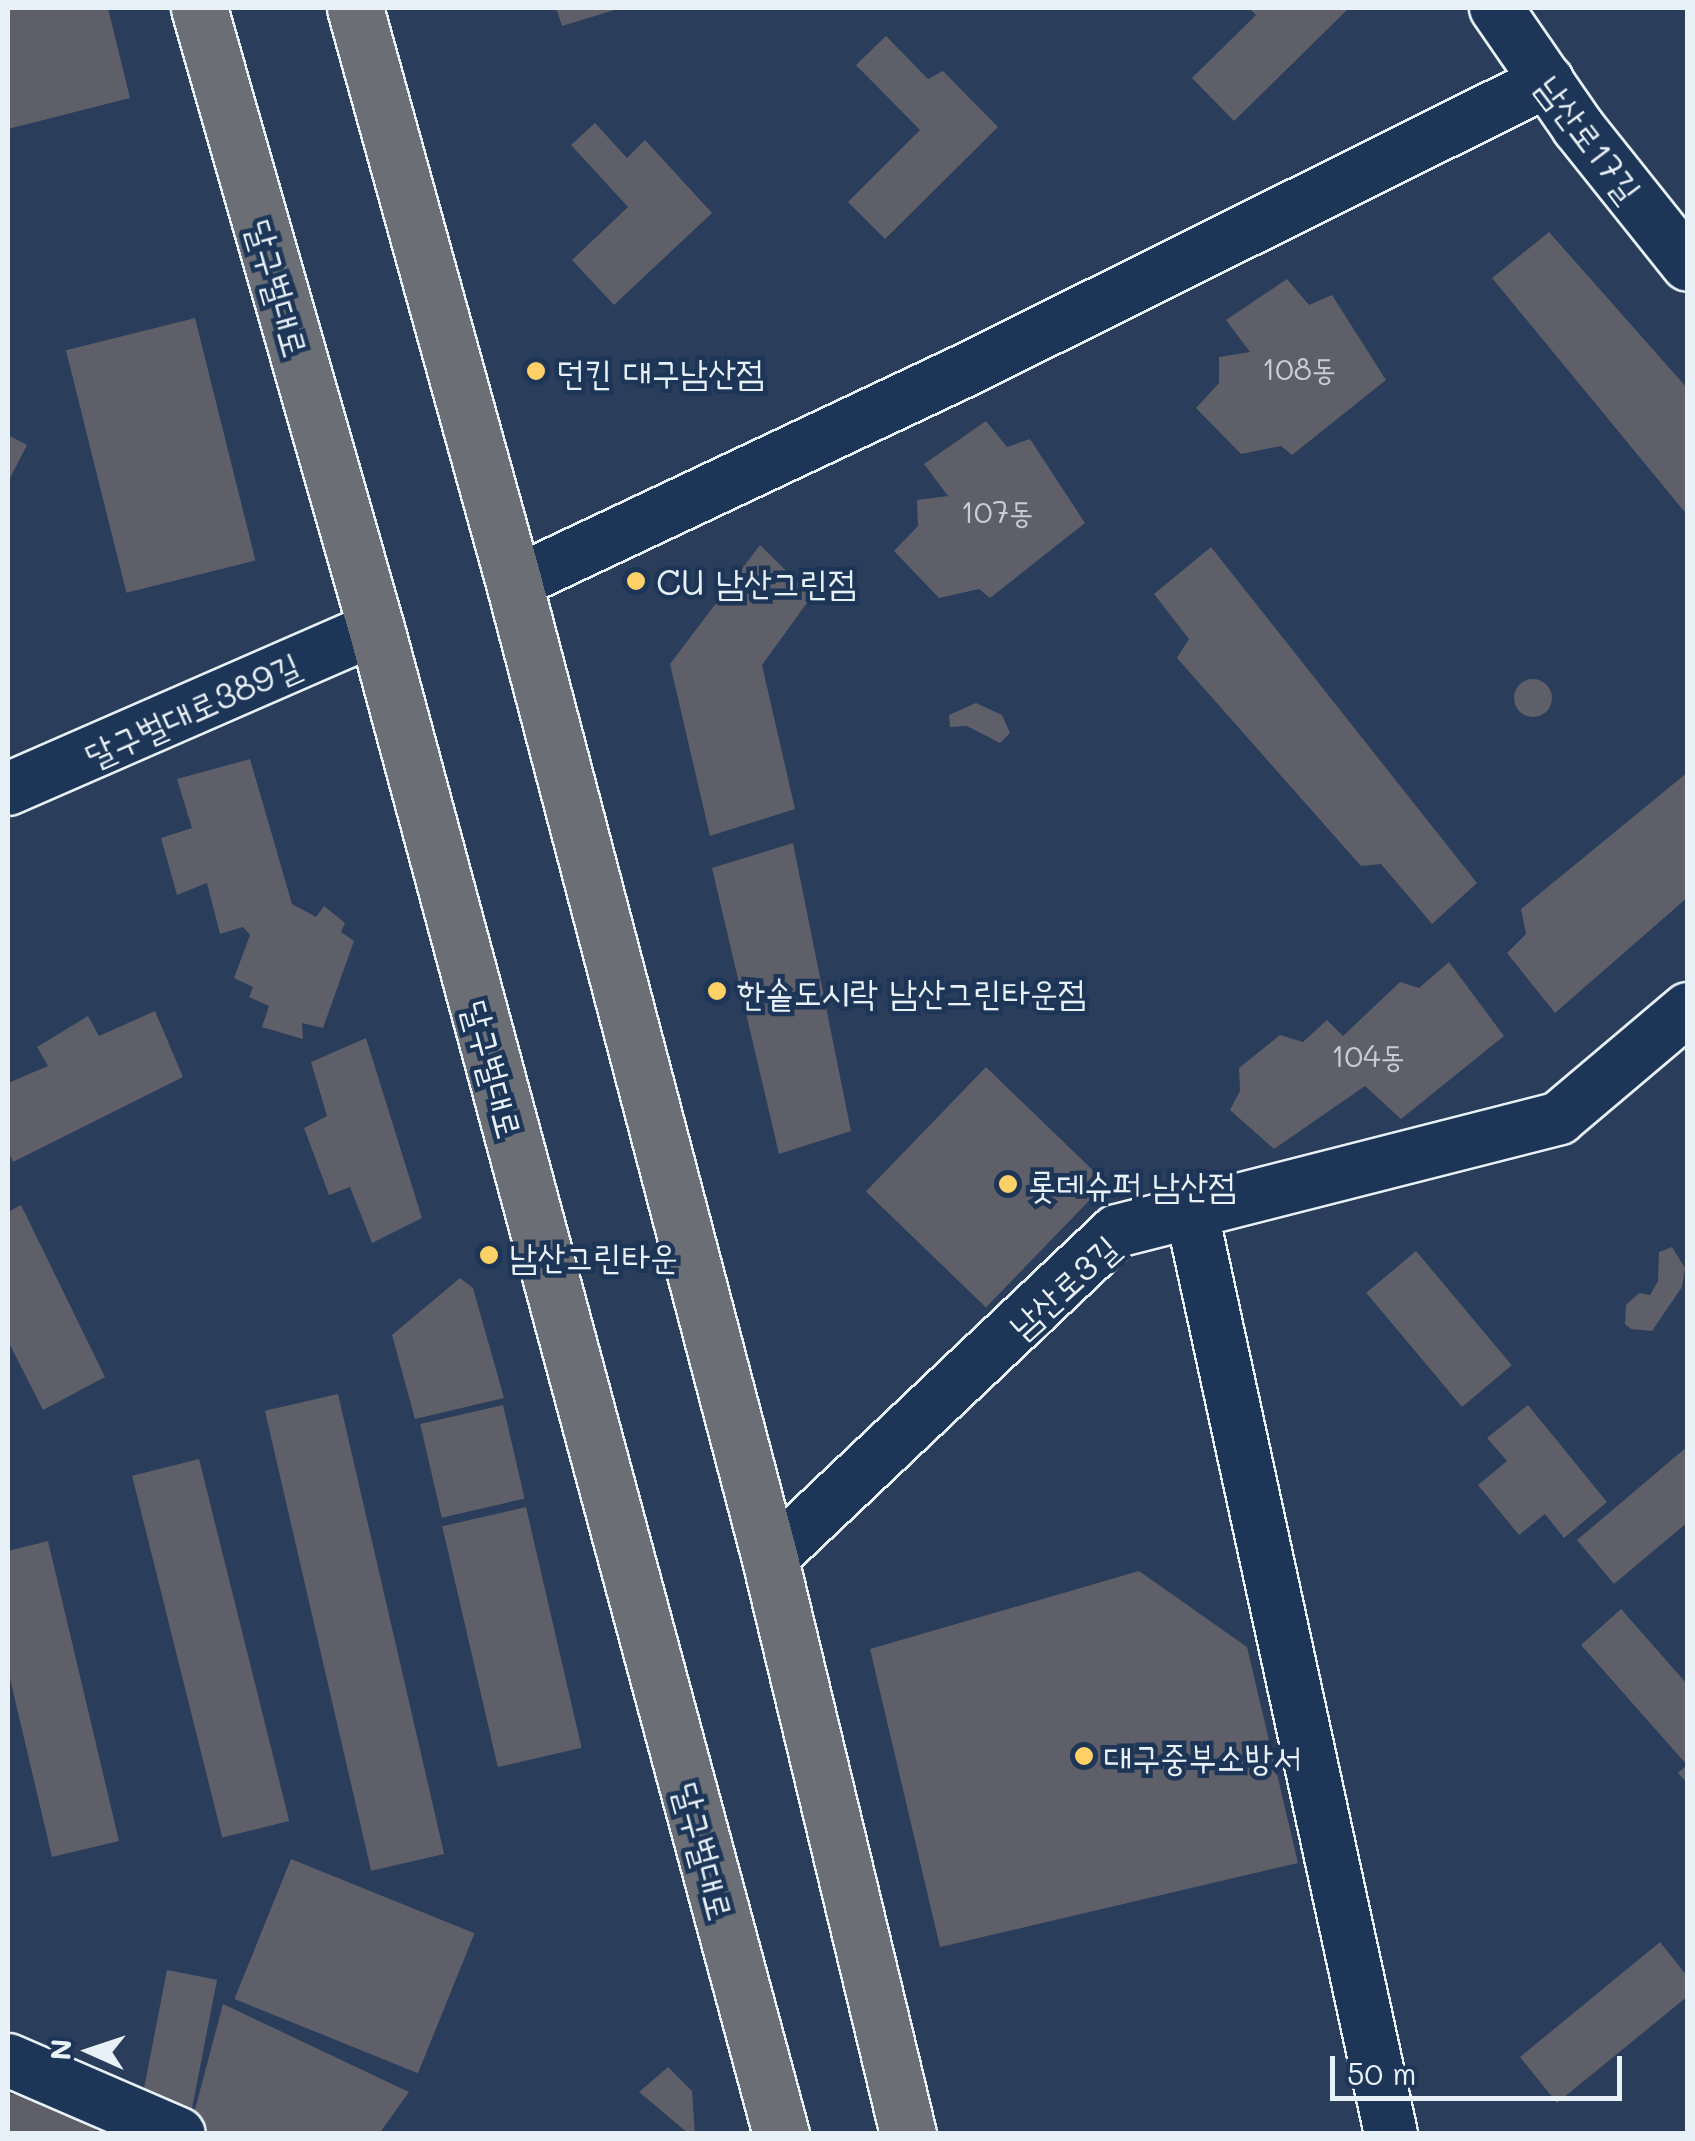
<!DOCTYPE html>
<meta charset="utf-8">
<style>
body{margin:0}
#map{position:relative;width:1695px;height:2141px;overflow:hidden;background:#2a3d5a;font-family:Mali,"Poor Story",sans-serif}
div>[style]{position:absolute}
.building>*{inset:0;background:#5e5f68;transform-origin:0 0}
.round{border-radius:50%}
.roads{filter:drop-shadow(2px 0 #e8f1f8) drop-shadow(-2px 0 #e8f1f8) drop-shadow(0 2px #e8f1f8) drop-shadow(0 -2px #e8f1f8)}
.minor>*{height:52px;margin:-26px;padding:0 26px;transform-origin:26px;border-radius:26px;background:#1d3557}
.major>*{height:55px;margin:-27.5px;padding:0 27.5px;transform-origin:27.5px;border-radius:27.5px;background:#6b6f75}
.dots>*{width:28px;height:28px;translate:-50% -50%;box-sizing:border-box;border:5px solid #1d3557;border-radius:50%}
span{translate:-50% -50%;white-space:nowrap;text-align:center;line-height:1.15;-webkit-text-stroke:9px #1d3557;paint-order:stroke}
.number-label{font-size:30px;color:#c6ccd4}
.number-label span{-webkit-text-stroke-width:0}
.street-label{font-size:35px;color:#e8f1f8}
.poi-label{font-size:35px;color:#e8f1f8}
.left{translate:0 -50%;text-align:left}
.frame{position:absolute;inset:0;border:10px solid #e8f1f8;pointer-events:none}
.north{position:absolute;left:40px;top:2001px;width:100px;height:100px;-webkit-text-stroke:8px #1d3557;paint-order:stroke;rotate:273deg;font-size:28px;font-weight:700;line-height:40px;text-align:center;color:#e8f1f8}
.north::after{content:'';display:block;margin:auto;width:35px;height:45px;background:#e8f1f8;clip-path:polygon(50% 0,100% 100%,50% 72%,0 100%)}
.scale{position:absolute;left:1330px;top:2056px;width:292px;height:45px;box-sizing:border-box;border:5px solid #e8f1f8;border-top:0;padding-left:12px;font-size:30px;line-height:35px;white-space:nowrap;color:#e8f1f8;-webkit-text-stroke:8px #1d3557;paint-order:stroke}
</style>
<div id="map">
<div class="building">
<i style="clip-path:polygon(8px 8px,108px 8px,130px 98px,8px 129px)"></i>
<i style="clip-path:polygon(556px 8px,621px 8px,562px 26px)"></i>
<i style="clip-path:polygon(1249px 8px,1349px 8px,1234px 121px,1192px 78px,1256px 15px)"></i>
<i style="clip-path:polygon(886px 36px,928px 79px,943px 71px,998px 127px,885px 239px,848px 202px,920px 130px,856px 65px)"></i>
<i style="clip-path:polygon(595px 123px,627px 158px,645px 140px,712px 213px,614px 305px,572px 260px,628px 207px,571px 145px)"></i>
<i style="clip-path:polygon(1549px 232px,1688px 389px,1688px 516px,1492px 278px)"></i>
<i style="clip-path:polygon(1287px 279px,1309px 305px,1332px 295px,1386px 380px,1292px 455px,1281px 446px,1241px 454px,1196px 408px,1219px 383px,1219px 357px,1250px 352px,1226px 320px)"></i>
<i style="left:195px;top:318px;width:250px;height:133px;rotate:76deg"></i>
<i style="clip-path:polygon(986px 421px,1007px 447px,1030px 439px,1085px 523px,990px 598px,979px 589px,939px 598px,894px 551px,918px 526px,917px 500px,948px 496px,924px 464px)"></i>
<i style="clip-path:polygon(8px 435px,27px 445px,8px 482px)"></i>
<i style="clip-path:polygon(760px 545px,812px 596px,762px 665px,795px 809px,710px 836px,670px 664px)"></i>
<i style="clip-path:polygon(1211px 547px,1477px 883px,1432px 924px,1381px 864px,1361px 866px,1177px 658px,1189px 639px,1154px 594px)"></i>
<i class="round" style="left:1514px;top:679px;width:38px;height:38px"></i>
<i style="clip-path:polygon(976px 703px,1002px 715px,1010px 733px,1000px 743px,967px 726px,950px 727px,949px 715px)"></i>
<i style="clip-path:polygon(250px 759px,292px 904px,316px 917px,324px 906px,345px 923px,341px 932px,354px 941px,323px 1028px,302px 1023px,303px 1039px,262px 1027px,269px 1006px,249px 997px,253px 987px,234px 978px,250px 935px,243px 927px,220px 934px,207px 883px,177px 895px,161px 838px,192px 828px,177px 779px)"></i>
<i style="clip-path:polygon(1688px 772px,1688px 897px,1555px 1013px,1507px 953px,1526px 934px,1521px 909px)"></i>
<i style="clip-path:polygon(793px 843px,851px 1131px,779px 1154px,712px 868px)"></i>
<i style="clip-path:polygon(1449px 962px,1504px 1036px,1401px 1119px,1365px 1086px,1274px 1149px,1230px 1110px,1240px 1091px,1239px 1068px,1280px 1035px,1303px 1042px,1327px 1020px,1343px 1036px,1400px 982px,1419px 988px)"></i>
<i style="clip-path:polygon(155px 1011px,183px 1077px,13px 1162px,8px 1150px,8px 1083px,48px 1066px,37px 1047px,88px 1016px,99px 1036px)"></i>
<i style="clip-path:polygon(366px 1038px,422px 1218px,372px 1243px,350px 1187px,329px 1195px,304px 1128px,327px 1116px,311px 1062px)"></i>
<i style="left:986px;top:1067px;width:167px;height:173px;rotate:44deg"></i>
<i style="clip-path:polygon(21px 1205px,105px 1377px,43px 1410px,8px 1341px,8px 1212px)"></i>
<i style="clip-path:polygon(1672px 1247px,1685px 1268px,1682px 1287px,1652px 1331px,1631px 1329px,1625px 1324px,1626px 1305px,1639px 1293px,1650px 1295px,1658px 1281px,1659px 1252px)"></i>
<i style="left:1416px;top:1251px;width:149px;height:65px;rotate:50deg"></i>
<i style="clip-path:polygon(460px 1278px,473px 1288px,504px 1398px,415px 1419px,392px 1335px)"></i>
<i style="left:338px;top:1394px;width:472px;height:75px;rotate:77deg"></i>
<i style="left:503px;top:1405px;width:96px;height:85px;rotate:77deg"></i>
<i style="clip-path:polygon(1528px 1405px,1607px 1502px,1564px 1538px,1545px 1514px,1519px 1535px,1478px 1485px,1507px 1461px,1487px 1438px)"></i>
<i style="clip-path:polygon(1688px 1446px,1688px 1522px,1614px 1584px,1577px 1540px)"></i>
<i style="left:199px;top:1459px;width:373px;height:69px;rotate:76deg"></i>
<i style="left:526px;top:1507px;width:247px;height:86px;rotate:77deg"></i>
<i style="clip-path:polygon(48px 1541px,119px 1841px,52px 1857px,8px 1670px,8px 1551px)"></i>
<i style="clip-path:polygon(1139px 1571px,1247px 1647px,1298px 1863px,940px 1947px,870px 1649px)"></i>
<i style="clip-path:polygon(1621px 1609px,1688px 1685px,1688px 1784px,1678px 1773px,1687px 1765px,1581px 1645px)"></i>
<i style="left:291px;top:1859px;width:198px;height:151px;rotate:22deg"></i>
<i style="clip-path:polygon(1660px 1942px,1688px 1977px,1688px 1996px,1557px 2103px,1520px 2057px)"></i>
<i style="left:167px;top:1970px;width:51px;height:134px;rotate:11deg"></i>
<i style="clip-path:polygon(223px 2004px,409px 2092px,379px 2134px,197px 2134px,193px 2117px)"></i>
<i style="clip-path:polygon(668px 2067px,692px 2091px,695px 2134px,689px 2134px,639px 2092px)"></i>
<i style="clip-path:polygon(9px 2094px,99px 2105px,95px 2134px,8px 2134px)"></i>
</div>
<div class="roads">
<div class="minor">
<i style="left:1496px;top:8px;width:145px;rotate:55.4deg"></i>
<i style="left:1578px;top:127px;width:176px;rotate:51.4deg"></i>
<i style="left:514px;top:583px;width:502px;rotate:-25.24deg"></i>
<i style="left:968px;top:369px;width:647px;rotate:-26.45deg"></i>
<i style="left:8px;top:789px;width:402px;rotate:-23.6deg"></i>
<i style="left:1192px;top:1214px;width:941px;rotate:77.79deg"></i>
<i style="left:770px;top:1559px;width:477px;rotate:-43.4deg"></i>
<i style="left:1117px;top:1231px;width:456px;rotate:-14.3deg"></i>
<i style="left:1559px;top:1118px;width:169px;rotate:-40.2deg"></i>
<i style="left:8px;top:2060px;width:186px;rotate:23.4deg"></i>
</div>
<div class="major">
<i style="left:199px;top:8px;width:645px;rotate:74.07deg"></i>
<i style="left:376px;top:628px;width:1560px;rotate:74.95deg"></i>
<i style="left:355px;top:8px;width:597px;rotate:74.54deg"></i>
<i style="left:514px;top:583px;width:1009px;rotate:75.3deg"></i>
<i style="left:770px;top:1559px;width:591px;rotate:76.5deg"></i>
</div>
</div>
<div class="dots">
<i style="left:536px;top:371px;background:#ffd166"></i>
<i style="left:636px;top:581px;background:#ffd166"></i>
<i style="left:717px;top:991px;background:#ffd166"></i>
<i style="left:1008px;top:1184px;background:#ffd166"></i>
<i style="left:489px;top:1255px;background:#ffd166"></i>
<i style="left:1084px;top:1756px;background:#ffd166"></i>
</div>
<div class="number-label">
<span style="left:1299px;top:368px">108동</span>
<span style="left:997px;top:511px">107동</span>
<span style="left:1368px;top:1055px">104동</span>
</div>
<div class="street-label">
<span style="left:1590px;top:138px;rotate:53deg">남산로17길</span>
<span style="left:279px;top:288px;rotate:74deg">달구벌대로</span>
<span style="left:192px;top:709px;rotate:-24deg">달구벌대로389길</span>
<span style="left:494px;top:1069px;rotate:75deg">달구벌대로</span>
<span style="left:1063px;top:1286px;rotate:-42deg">남산로3길</span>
<span style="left:705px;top:1851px;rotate:75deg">달구벌대로</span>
</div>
<div class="poi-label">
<span class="left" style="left:556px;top:371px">던킨 대구남산점</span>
<span class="left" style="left:656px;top:581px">CU 남산그린점</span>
<span class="left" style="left:737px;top:991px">한솥도시락 남산그린타운점</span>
<span class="left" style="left:1028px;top:1184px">롯데슈퍼 남산점</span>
<span class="left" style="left:509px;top:1255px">남산그린타운</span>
<span class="left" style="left:1104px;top:1756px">대구중부소방서</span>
</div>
<div class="frame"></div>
<div class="north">N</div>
<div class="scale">50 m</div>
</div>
